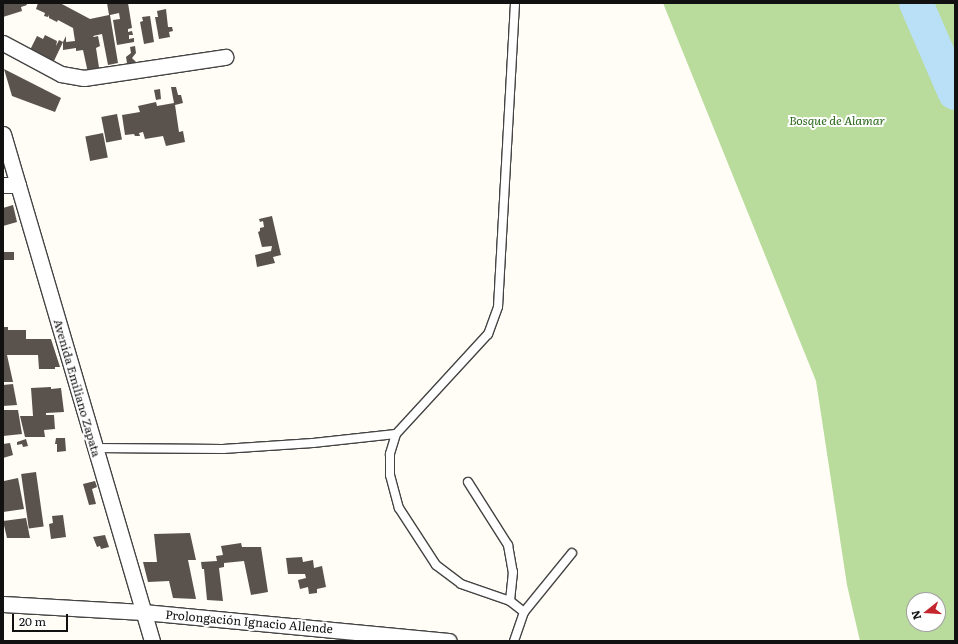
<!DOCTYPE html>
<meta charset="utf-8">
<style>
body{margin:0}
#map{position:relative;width:958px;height:644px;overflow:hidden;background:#fffdf5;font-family:Literata,serif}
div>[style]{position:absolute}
.forest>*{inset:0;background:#b9dc9c}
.river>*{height:34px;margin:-17px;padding:0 17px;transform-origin:17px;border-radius:17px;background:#b9e0f7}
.building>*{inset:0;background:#5a524d;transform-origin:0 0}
.roads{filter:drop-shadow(1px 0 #444) drop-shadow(-1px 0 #444) drop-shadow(0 1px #444) drop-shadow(0 -1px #444)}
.lane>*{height:8px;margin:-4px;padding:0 4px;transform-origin:4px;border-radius:4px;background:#fff}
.street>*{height:15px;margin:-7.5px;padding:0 7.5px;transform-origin:7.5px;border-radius:7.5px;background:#fff}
span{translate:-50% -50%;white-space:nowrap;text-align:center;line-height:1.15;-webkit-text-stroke:4px #fff;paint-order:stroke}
.park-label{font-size:12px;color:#2f6b1f;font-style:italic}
.street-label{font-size:12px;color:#111}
.frame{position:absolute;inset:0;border:4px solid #111;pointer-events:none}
.north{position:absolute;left:906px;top:592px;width:40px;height:40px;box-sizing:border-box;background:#fff;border:1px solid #a0a0a0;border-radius:50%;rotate:253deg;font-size:11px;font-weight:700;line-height:16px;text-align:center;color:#111}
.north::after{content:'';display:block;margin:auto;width:14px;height:18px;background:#c4262e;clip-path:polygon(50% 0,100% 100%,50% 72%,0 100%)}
.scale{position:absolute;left:12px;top:614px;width:56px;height:18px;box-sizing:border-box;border:2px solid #111;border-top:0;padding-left:5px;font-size:12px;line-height:14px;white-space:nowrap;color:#111;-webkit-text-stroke:3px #fff;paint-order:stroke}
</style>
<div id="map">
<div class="forest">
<i style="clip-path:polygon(evenodd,663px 3px,955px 3px,955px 641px,860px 641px,847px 585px,816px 381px,663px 3px,914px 600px,938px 600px,938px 624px,914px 624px,914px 600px)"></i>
</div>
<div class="river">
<i style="left:916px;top:3px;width:98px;rotate:66.6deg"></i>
</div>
<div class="building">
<i style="clip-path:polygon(3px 3px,26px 3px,27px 5px,21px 7px,22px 11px,3px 17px)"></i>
<i style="clip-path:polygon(38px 3px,60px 3px,90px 19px,109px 15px,107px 3px,128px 3px,132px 28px,128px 29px,128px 32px,132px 31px,133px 35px,129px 35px,129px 39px,134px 38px,134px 42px,117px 45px,113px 20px,120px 19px,119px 13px,110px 15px,118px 63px,108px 65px,102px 34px,93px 36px,94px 37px,98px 36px,100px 46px,96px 48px,100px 74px,88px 73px,83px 50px,76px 51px,76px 48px,63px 50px,63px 42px,66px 36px,66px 42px,75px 41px,73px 28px,58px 20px,57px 22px,49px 18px,49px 15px,48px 17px,44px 16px,45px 13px,36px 9px)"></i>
<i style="clip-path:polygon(166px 9px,168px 27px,172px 27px,173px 31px,169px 32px,170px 37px,159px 39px,155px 17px,158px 17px,157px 11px)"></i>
<i style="clip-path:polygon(150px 16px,154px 42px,144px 44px,140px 22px,143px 21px,142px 17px)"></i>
<i style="clip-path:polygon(45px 35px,57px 41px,56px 46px,59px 40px,63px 42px,53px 63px,30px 50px,37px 36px,43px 39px)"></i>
<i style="clip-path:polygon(135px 46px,136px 53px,132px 58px,136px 62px,136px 67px,128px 69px,126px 57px,131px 53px,130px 47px)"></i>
<i style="clip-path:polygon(4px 69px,61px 98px,55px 112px,12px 96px)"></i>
<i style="clip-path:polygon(171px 87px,176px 87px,178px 95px,181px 95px,183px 103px,175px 105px,179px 132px,183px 131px,185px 142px,166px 146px,163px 136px,145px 139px,143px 132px,139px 133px,140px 136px,135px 136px,134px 134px,125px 135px,122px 115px,140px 112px,138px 106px,156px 102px,157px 106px,174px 103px)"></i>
<i style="clip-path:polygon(160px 89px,161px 99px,156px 100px,154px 90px)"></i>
<i style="left:117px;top:114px;width:26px;height:16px;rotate:79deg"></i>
<i style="left:103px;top:133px;width:25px;height:18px;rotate:79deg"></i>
<i style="clip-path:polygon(13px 205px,17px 222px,3px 226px,3px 208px)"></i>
<i style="clip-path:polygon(272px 216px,281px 255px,273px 257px,275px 263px,257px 267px,255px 255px,271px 251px,272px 246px,262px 247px,258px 232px,260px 231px,260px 228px,264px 227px,263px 221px,260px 222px,259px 219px)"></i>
<i style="left:14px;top:252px;width:8px;height:11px;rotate:90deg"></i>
<i style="clip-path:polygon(3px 327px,8px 327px,8px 330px,26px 330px,26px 339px,51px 339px,60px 367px,55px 367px,55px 369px,39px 369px,38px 355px,7px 355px,13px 382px,3px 382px)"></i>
<i style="clip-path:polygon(13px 384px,17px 405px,3px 406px,3px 385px)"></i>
<i style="clip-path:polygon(51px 387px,51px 389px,61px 388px,64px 412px,46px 413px,46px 415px,54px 415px,55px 429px,44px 430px,45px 437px,25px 437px,20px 416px,33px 416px,31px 388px)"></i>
<i style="clip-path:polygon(3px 410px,18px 410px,22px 434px,3px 436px)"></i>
<i style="clip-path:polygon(56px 438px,65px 438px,66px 451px,57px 452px,57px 444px,55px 444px)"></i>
<i style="clip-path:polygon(26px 439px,28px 446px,23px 447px,22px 444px,17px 445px,17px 442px)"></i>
<i style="clip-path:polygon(10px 443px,13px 455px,3px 458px,3px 444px)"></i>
<i style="left:36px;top:472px;width:55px;height:15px;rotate:82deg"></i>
<i style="clip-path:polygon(18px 478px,24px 509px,3px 512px,3px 483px,4px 481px)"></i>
<i style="clip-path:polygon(95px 481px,97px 487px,92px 489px,96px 504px,89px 505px,83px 484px)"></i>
<i style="clip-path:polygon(63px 515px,66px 537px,51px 539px,49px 524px,53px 523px,52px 516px)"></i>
<i style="clip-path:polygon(26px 518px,30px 538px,7px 538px,3px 521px)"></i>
<i style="clip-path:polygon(190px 533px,196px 560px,188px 560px,196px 599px,173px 598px,169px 581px,148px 582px,143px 562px,157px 562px,154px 534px)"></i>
<i style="clip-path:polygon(105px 535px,109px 547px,101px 549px,100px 546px,97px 547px,93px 537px)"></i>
<i style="clip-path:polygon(241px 543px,242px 547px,261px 547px,268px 592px,251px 595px,244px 561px,224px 563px,224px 567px,219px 568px,223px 601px,207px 600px,204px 569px,202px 569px,201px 562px,217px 561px,216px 556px,223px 555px,221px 546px)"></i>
<i style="clip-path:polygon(302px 557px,303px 562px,313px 560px,314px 568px,322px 566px,326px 587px,317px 589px,317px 593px,309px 594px,308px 587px,300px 589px,298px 580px,306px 578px,305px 574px,288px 574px,286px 558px)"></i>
</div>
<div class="roads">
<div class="lane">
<i style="left:515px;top:3px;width:304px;rotate:93.2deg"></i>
<i style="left:498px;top:307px;width:29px;rotate:110deg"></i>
<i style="left:488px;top:334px;width:136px;rotate:132.6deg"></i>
<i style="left:396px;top:434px;width:21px;rotate:107deg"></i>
<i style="left:390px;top:454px;width:21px;rotate:90deg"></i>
<i style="left:390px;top:475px;width:34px;rotate:75deg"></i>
<i style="left:399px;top:508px;width:68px;rotate:57deg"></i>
<i style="left:436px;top:565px;width:31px;rotate:37deg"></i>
<i style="left:461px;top:584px;width:52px;rotate:19.1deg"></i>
<i style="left:510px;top:601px;width:18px;rotate:38deg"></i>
<i style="left:95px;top:448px;width:128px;rotate:0.4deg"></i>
<i style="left:223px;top:449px;width:90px;rotate:-3.8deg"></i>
<i style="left:313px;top:443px;width:83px;rotate:-6.2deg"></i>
<i style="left:468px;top:482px;width:75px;rotate:57.6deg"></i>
<i style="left:508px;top:545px;width:27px;rotate:80deg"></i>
<i style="left:513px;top:572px;width:29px;rotate:96deg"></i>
<i style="left:514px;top:641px;width:31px;rotate:-71deg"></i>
<i style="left:524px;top:612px;width:76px;rotate:-50.9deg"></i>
</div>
<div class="street">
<i style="left:3px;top:43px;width:66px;rotate:28.1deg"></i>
<i style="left:61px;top:74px;width:23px;rotate:10deg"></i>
<i style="left:84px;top:78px;width:143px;rotate:-8.5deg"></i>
<i style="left:3px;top:134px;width:528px;rotate:73.62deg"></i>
<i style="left:3px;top:185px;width:15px"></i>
<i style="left:3px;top:604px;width:140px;rotate:3.3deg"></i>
<i style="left:143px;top:612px;width:307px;rotate:5.4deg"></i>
</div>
</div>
<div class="park-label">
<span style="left:837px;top:121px">Bosque de Alamar</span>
</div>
<div class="street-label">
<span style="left:77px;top:388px;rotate:74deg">Avenida Emiliano Zapata</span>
<span style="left:249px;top:622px;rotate:5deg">Prolongación Ignacio Allende</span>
</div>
<div class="frame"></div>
<div class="north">N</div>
<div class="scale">20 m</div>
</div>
